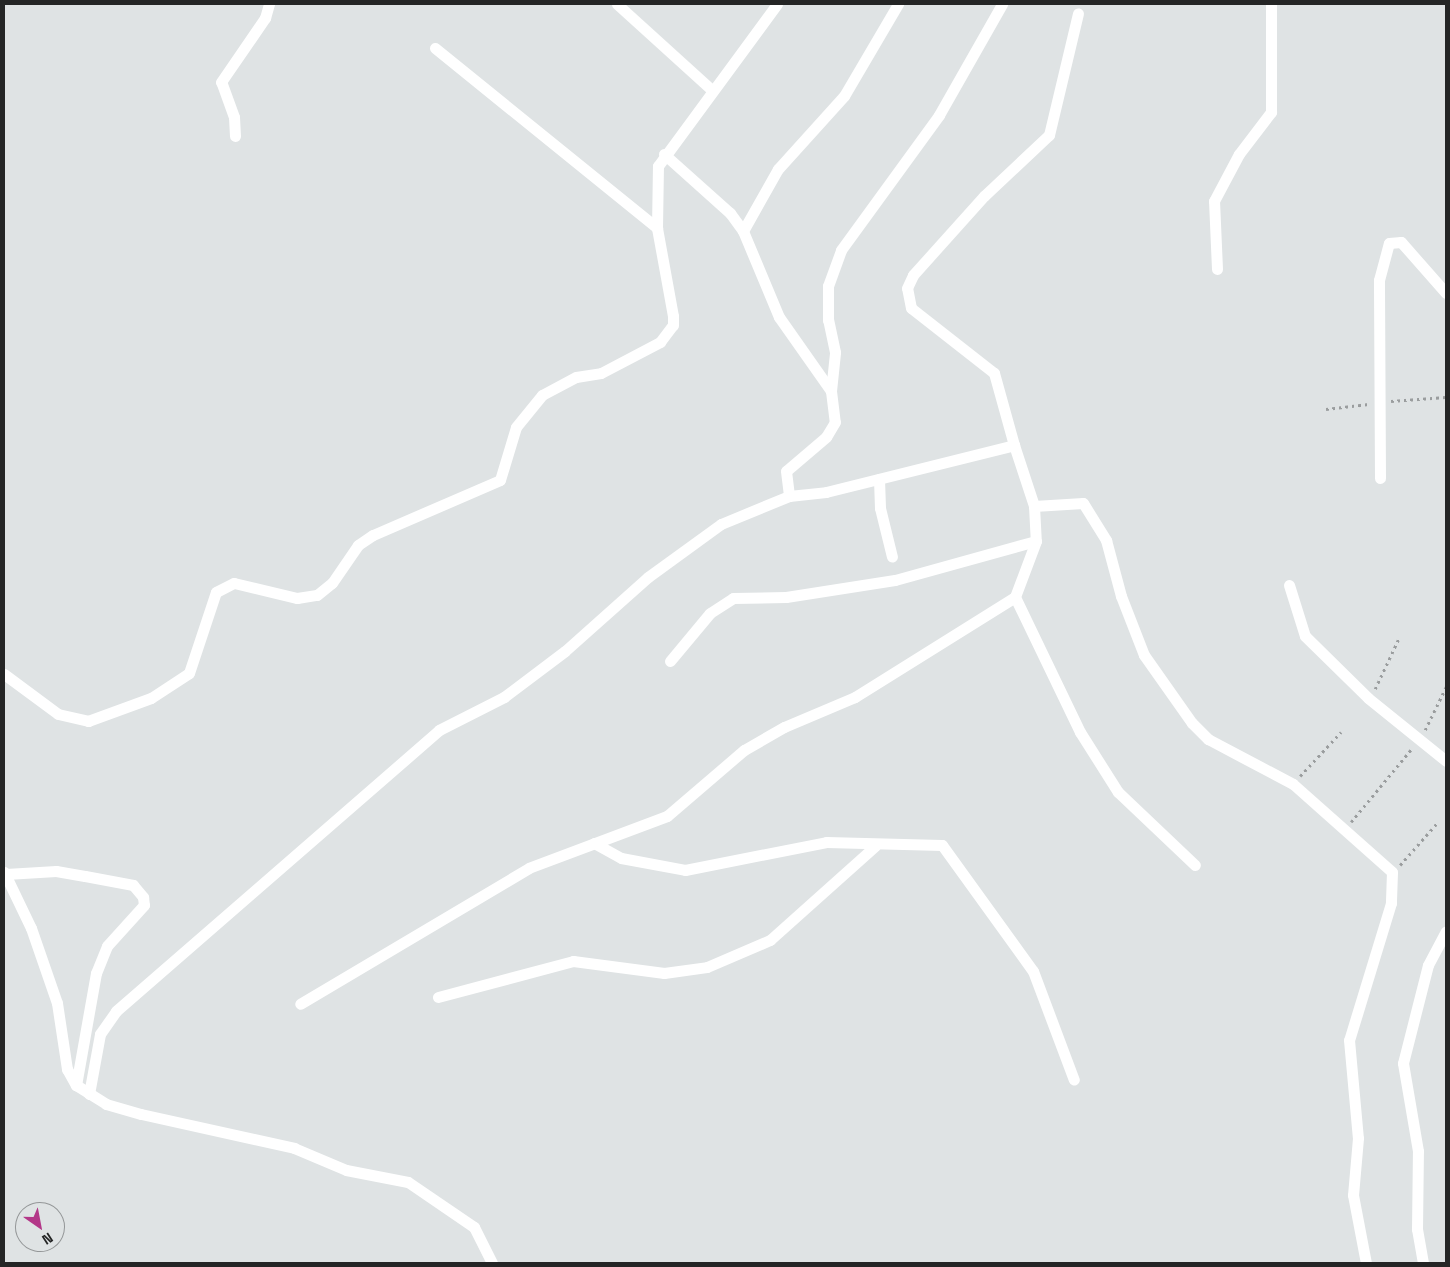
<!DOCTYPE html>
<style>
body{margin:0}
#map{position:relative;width:1450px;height:1267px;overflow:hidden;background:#dfe3e4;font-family:"Space Grotesk",sans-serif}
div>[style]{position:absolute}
.path>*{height:2.5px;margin-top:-1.25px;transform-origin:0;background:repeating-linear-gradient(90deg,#9a9d9e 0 2.5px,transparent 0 6.5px)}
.minor>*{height:11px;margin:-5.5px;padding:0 5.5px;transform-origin:5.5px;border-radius:5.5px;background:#fff}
span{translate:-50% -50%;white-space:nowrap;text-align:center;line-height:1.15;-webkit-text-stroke:4px #dfe3e4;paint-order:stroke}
.frame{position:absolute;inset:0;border:5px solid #242525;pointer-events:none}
.north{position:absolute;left:15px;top:1202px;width:50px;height:50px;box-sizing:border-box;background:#dfe3e4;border:1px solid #949798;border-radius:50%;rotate:147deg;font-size:14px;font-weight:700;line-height:20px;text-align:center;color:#242525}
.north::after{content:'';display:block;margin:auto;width:18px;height:22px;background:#b33788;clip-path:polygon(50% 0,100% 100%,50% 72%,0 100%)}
</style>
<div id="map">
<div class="path">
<i style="left:1391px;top:401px;width:55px;rotate:-4.2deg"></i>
<i style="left:1326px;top:409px;width:43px;rotate:-6.6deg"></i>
<i style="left:1375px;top:689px;width:56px;rotate:-64.8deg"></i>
<i style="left:1425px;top:730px;width:48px;rotate:-64deg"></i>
<i style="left:1300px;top:776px;width:60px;rotate:-47deg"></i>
<i style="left:1351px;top:822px;width:97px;rotate:-50.4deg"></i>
<i style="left:1400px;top:865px;width:56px;rotate:-48.6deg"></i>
</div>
<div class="minor">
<i style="left:617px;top:4px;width:128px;rotate:42.2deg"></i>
<i style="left:435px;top:48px;width:286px;rotate:39deg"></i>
<i style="left:235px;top:136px;width:19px;rotate:-93deg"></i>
<i style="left:234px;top:117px;width:37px;rotate:-110deg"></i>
<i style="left:221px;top:82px;width:78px;rotate:-55.5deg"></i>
<i style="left:265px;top:18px;width:15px;rotate:-74deg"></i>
<i style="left:664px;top:154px;width:89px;rotate:41.8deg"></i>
<i style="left:730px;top:213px;width:22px;rotate:54deg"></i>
<i style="left:743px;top:231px;width:93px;rotate:67.3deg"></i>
<i style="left:779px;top:317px;width:90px;rotate:54.9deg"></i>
<i style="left:831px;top:391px;width:31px;rotate:83deg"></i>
<i style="left:835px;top:422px;width:17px;rotate:121deg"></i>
<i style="left:826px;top:437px;width:52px;rotate:139.6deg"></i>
<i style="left:786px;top:471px;width:25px;rotate:83deg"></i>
<i style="left:743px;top:231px;width:71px;rotate:-60.6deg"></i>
<i style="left:778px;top:169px;width:98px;rotate:-47.9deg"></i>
<i style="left:844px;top:96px;width:107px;rotate:-59.6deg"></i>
<i style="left:1217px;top:269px;width:68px;rotate:-92.5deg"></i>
<i style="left:1214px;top:201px;width:53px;rotate:-62deg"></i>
<i style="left:1239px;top:154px;width:53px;rotate:-52.7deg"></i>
<i style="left:1271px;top:112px;width:108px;rotate:-90deg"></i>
<i style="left:831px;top:391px;width:39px;rotate:-84deg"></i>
<i style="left:835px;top:352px;width:33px;rotate:-102deg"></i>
<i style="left:828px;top:320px;width:34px;rotate:-90deg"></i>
<i style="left:828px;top:286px;width:38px;rotate:-70deg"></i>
<i style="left:841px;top:250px;width:167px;rotate:-54deg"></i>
<i style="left:939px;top:115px;width:128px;rotate:-60.4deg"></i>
<i style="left:1014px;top:445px;width:75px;rotate:-105.5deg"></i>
<i style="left:994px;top:373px;width:105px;rotate:-141.9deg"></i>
<i style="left:911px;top:308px;width:20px;rotate:-101deg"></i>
<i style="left:907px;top:288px;width:14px;rotate:-65deg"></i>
<i style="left:913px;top:275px;width:106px;rotate:-48.1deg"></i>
<i style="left:984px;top:196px;width:89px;rotate:-43.2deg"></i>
<i style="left:1049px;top:135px;width:125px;rotate:-76.6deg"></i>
<i style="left:1380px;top:478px;width:198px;rotate:-90.3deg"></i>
<i style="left:1379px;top:280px;width:38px;rotate:-75deg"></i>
<i style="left:1389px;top:243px;width:12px;rotate:-5deg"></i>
<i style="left:1401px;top:242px;width:68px;rotate:48.6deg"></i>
<i style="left:879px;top:479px;width:29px;rotate:88deg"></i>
<i style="left:880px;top:508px;width:50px;rotate:76.2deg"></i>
<i style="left:1034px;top:506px;width:49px;rotate:-3.5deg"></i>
<i style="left:1083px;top:503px;width:44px;rotate:58.1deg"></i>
<i style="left:1106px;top:540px;width:58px;rotate:75deg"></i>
<i style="left:1121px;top:596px;width:63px;rotate:68.7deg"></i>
<i style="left:1144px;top:655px;width:83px;rotate:54.8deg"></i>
<i style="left:1192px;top:723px;width:23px;rotate:45deg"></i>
<i style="left:1208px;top:739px;width:96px;rotate:27.9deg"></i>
<i style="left:1293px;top:784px;width:132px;rotate:41.6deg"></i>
<i style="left:1392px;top:872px;width:31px;rotate:92deg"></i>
<i style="left:1391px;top:903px;width:143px;rotate:107deg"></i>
<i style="left:1349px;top:1040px;width:98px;rotate:84.8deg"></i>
<i style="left:1358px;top:1138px;width:57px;rotate:95deg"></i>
<i style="left:1353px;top:1195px;width:69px;rotate:79.2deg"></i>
<i style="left:1289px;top:585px;width:53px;rotate:72.6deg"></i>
<i style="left:1305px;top:636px;width:88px;rotate:44.5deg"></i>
<i style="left:1368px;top:698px;width:100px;rotate:38.9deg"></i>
<i style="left:1015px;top:597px;width:150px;rotate:64.3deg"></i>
<i style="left:1080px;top:732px;width:71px;rotate:57.7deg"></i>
<i style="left:1118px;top:792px;width:106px;rotate:43.5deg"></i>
<i style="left:670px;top:661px;width:62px;rotate:-50.2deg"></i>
<i style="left:710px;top:613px;width:27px;rotate:-33deg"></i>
<i style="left:733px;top:598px;width:53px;rotate:-1.1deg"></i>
<i style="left:786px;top:597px;width:110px;rotate:-8.9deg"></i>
<i style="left:895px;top:580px;width:146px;rotate:-15.5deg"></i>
<i style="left:4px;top:674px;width:67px;rotate:36.5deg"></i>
<i style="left:58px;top:714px;width:31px;rotate:13deg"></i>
<i style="left:88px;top:721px;width:67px;rotate:-20.1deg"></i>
<i style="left:151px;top:698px;width:45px;rotate:-33.3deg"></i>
<i style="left:189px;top:673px;width:85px;rotate:-71.6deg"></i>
<i style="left:216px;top:592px;width:20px;rotate:-27deg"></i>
<i style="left:234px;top:583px;width:65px;rotate:13.4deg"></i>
<i style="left:297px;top:598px;width:20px;rotate:-9deg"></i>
<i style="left:317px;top:595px;width:19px;rotate:-39deg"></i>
<i style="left:332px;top:583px;width:46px;rotate:-55.6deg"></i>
<i style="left:358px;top:545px;width:18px;rotate:-34deg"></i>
<i style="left:373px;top:535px;width:138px;rotate:-23.4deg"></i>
<i style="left:500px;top:480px;width:55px;rotate:-73.2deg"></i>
<i style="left:516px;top:427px;width:41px;rotate:-50.9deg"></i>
<i style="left:542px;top:395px;width:38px;rotate:-28deg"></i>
<i style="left:576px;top:377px;width:25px;rotate:-9deg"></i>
<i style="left:601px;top:373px;width:67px;rotate:-27.7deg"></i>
<i style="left:660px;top:342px;width:21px;rotate:-53deg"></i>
<i style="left:673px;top:325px;width:9px;rotate:-90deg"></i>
<i style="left:673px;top:316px;width:89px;rotate:-100.3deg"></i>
<i style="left:657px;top:228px;width:62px;rotate:-89.1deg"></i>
<i style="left:658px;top:166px;width:201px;rotate:-53.7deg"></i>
<i style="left:594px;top:843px;width:31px;rotate:29deg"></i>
<i style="left:621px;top:858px;width:65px;rotate:10.6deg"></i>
<i style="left:685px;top:870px;width:144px;rotate:-11.2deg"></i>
<i style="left:826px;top:842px;width:116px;rotate:1.5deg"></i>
<i style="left:942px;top:845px;width:155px;rotate:54.2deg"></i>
<i style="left:1033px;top:971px;width:116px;rotate:69.4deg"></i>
<i style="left:4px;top:872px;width:62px;rotate:64.3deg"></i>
<i style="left:31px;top:928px;width:79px;rotate:70.9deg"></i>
<i style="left:57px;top:1003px;width:67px;rotate:81.4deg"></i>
<i style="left:67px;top:1069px;width:18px;rotate:61deg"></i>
<i style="left:76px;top:1085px;width:36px;rotate:32deg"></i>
<i style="left:106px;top:1104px;width:36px;rotate:16deg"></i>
<i style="left:141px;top:1114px;width:157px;rotate:12.5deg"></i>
<i style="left:294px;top:1148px;width:56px;rotate:22.9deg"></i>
<i style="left:346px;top:1170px;width:63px;rotate:11deg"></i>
<i style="left:408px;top:1182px;width:80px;rotate:34.3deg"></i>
<i style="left:474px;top:1227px;width:40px;rotate:63.4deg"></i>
<i style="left:6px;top:874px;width:50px;rotate:-3.4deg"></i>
<i style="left:56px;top:871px;width:29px;rotate:10deg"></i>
<i style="left:85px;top:876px;width:49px;rotate:10.6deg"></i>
<i style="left:133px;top:885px;width:16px;rotate:50deg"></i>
<i style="left:143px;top:897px;width:8px;rotate:83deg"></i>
<i style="left:144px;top:905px;width:55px;rotate:132.1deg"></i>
<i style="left:107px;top:946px;width:29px;rotate:112deg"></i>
<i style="left:96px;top:973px;width:114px;rotate:100.1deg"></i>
<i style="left:438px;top:997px;width:140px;rotate:-14.9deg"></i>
<i style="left:573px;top:961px;width:92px;rotate:7.5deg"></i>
<i style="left:664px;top:973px;width:43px;rotate:-7.9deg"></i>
<i style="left:707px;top:967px;width:69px;rotate:-23.2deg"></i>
<i style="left:770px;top:940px;width:141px;rotate:-41.8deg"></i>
<i style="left:89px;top:1094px;width:61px;rotate:-79.6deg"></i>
<i style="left:100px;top:1034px;width:28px;rotate:-55deg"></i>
<i style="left:116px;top:1011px;width:428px;rotate:-41deg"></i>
<i style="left:439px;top:730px;width:73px;rotate:-26.9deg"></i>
<i style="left:504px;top:697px;width:76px;rotate:-37deg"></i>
<i style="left:565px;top:651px;width:111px;rotate:-41.7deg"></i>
<i style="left:648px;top:577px;width:90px;rotate:-36deg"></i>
<i style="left:721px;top:524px;width:74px;rotate:-22.4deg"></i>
<i style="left:789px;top:496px;width:37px;rotate:-6deg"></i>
<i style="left:826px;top:492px;width:194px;rotate:-14deg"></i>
<i style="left:1014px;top:445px;width:64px;rotate:71.8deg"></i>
<i style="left:1034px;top:506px;width:35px;rotate:87deg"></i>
<i style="left:1036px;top:541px;width:60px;rotate:110.6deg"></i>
<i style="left:1015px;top:597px;width:189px;rotate:148deg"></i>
<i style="left:855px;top:697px;width:77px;rotate:157.1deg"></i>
<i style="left:784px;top:727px;width:46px;rotate:150.1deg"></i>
<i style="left:744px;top:750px;width:101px;rotate:139.4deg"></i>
<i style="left:667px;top:816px;width:147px;rotate:159.4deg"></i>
<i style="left:529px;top:868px;width:266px;rotate:149.3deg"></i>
<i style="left:1423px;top:1263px;width:35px;rotate:-100deg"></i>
<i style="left:1417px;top:1229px;width:78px;rotate:-89.3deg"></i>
<i style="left:1418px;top:1151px;width:89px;rotate:-99.7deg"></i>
<i style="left:1403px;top:1063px;width:101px;rotate:-75.7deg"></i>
<i style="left:1428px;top:965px;width:38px;rotate:-62deg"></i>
</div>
<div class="frame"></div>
<div class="north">N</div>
</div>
